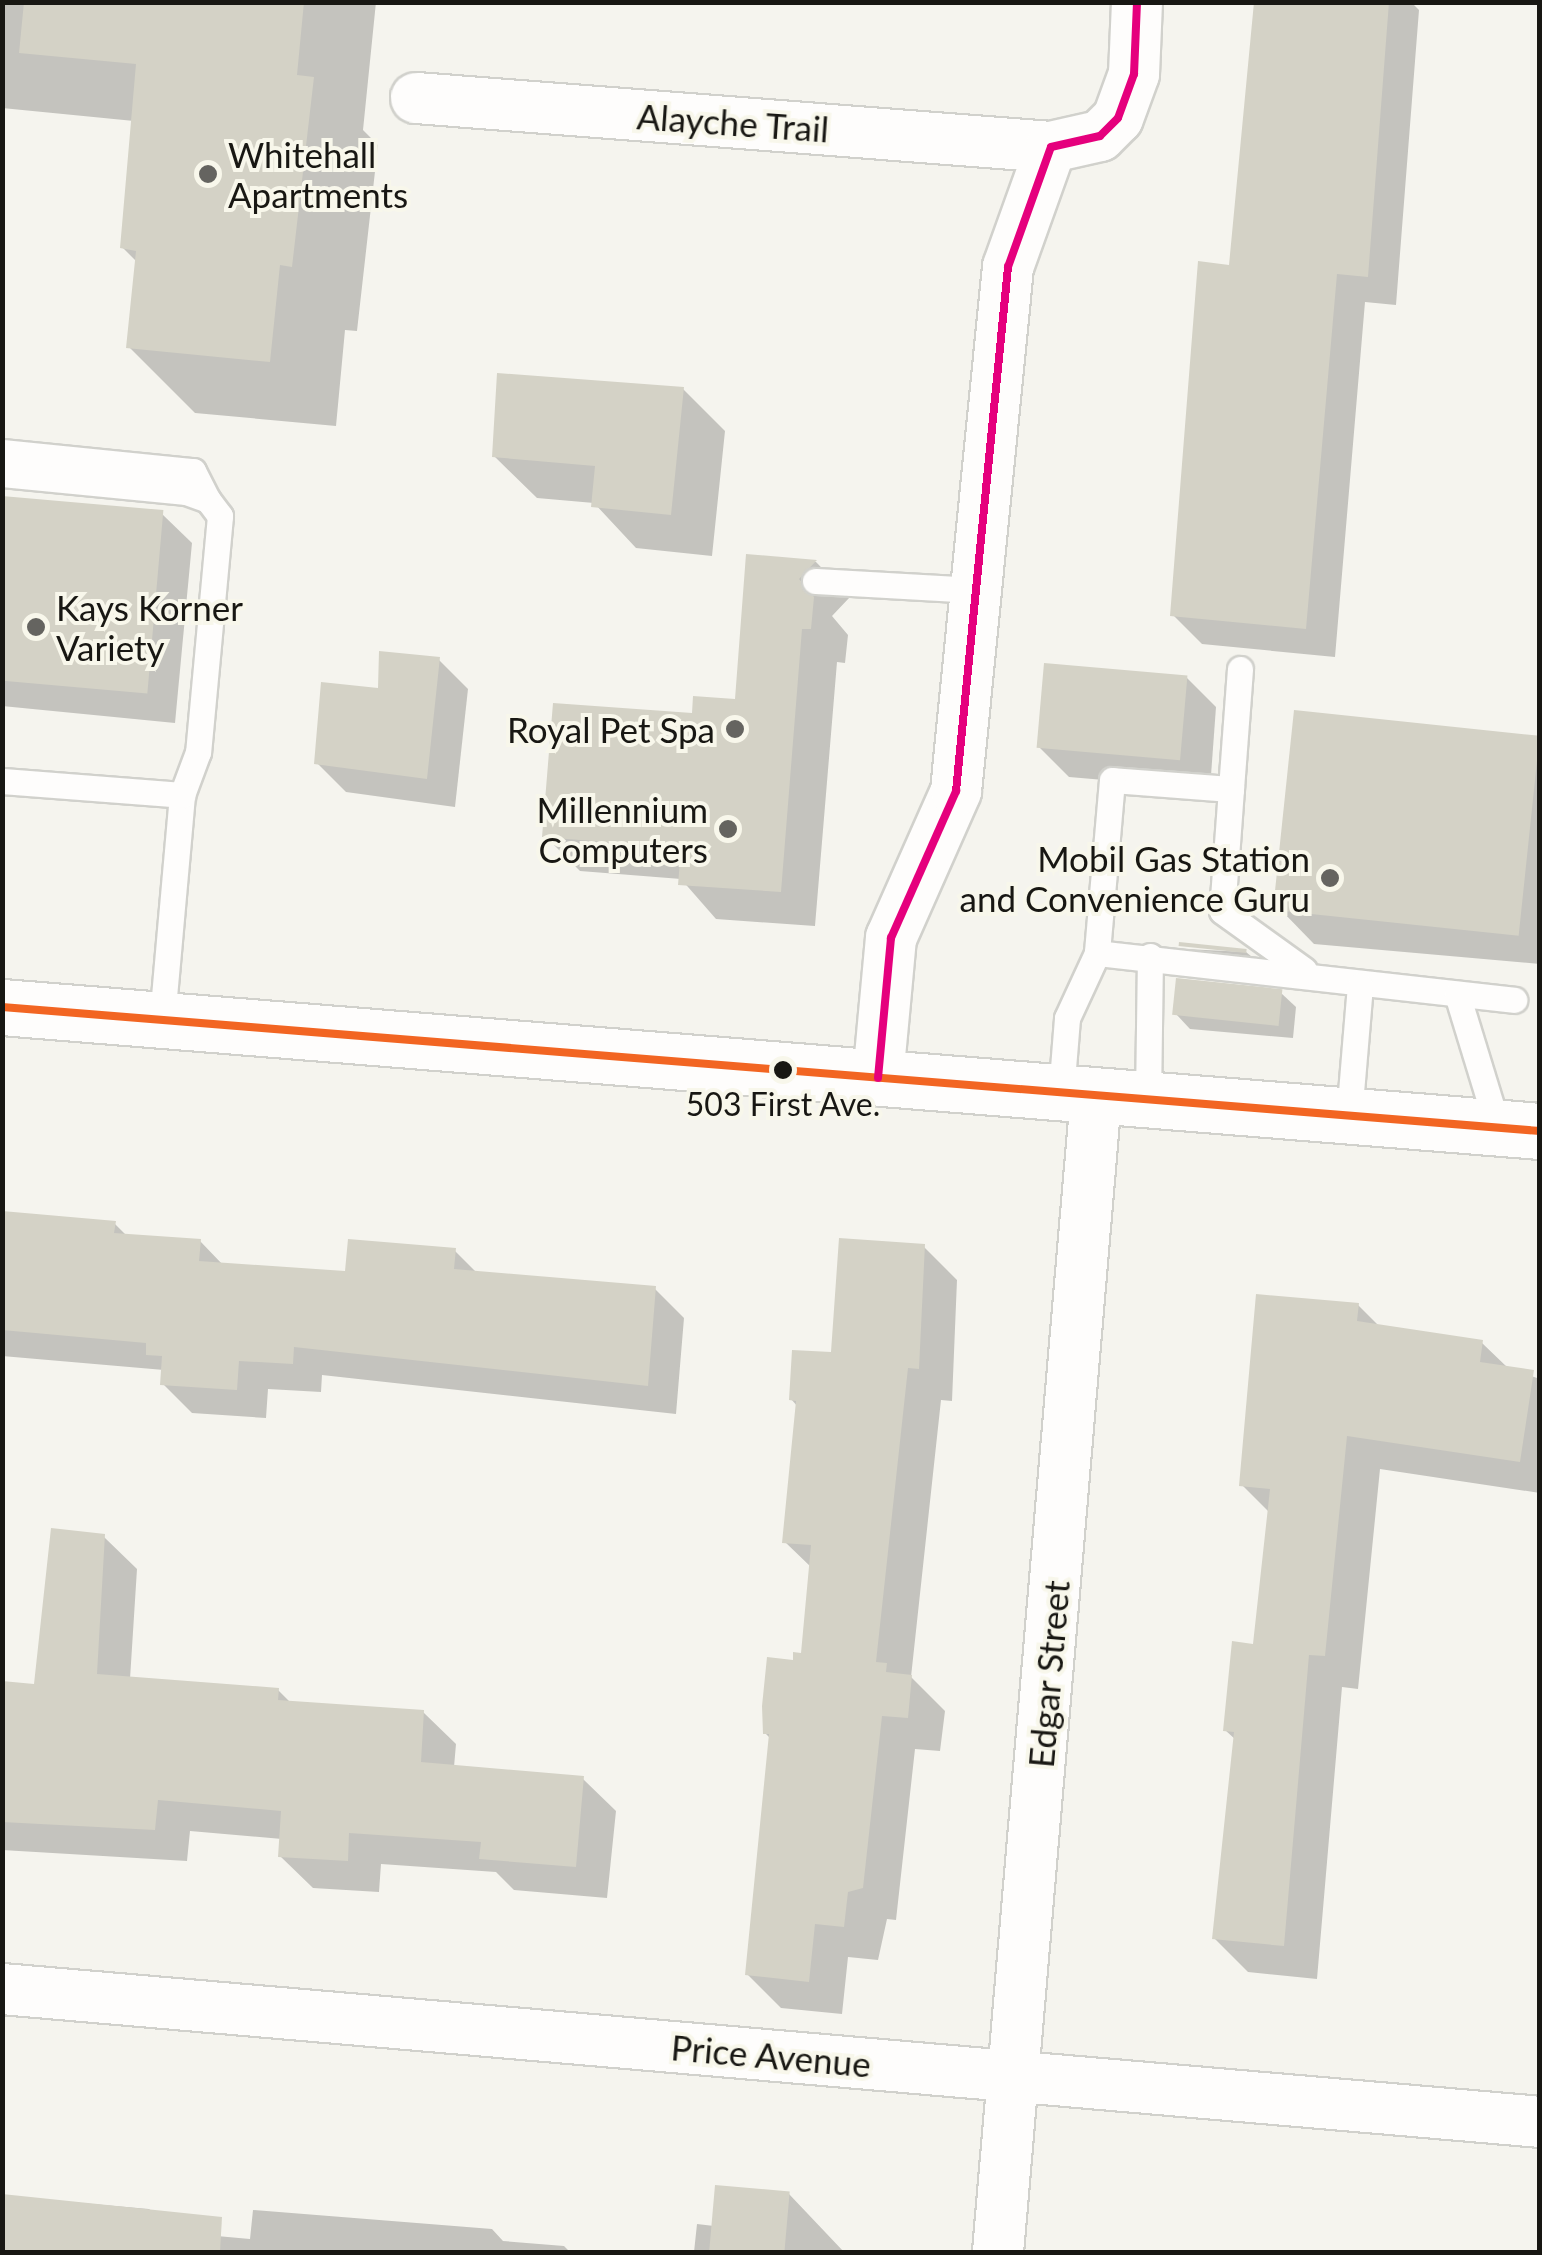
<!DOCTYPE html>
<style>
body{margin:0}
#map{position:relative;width:1542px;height:2255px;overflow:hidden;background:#f5f4ee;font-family:Lato,sans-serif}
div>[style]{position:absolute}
.shadow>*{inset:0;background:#0003}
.building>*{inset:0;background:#d4d2c6;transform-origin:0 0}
.roads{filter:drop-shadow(2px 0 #d1d1cc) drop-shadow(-2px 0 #d1d1cc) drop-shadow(0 2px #d1d1cc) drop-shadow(0 -2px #d1d1cc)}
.service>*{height:25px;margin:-12.5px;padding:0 12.5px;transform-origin:12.5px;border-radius:12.5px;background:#fefdfc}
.minor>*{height:50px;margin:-25px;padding:0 25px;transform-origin:25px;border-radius:25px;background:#fefdfc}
.tertiary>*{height:55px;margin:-27.5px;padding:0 27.5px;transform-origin:27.5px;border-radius:27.5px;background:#fefdfc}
.bus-1>*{height:8px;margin:-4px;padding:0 4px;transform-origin:4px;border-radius:4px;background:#f26522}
.bus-2>*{height:8px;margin:-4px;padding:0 4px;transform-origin:4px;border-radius:4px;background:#e5007d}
.dots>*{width:28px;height:28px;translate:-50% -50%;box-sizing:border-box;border:5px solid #f8f7eb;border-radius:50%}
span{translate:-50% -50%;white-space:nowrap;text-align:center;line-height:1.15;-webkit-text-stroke:8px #f8f7eb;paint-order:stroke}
.bus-label{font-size:32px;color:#181713}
.street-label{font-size:35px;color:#181713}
.poi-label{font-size:35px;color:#181713}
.left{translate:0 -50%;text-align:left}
.right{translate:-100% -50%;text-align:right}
.frame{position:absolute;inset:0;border:5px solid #181713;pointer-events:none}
</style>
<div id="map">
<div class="shadow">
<i style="clip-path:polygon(2px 2px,376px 2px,363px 130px,378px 145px,357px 331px,345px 330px,336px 426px,195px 413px,129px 347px,137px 262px,123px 248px,134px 121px,2px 108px)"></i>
<i style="clip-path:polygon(1256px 2px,1411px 2px,1419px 10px,1396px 305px,1365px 302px,1335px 657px,1202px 644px,1173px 615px,1231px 267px)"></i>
<i style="clip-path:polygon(683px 389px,725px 431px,712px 556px,636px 548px,594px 503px,537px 498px,494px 456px)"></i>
<i style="clip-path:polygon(2px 498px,162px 514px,192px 543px,175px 723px,2px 706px)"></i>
<i style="clip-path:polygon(748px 556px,816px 562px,850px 597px,832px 616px,848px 635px,845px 663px,837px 662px,815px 926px,716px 919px,681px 879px,580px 871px,545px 836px,694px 716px,737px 702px)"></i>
<i style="clip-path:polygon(439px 660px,468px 689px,455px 807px,346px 792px,317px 763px,380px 691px)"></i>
<i style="clip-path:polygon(1187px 678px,1216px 707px,1210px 789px,1069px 777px,1039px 747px)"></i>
<i style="clip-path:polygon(1540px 740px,1540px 964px,1314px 944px,1280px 909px)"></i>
<i style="clip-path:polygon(1185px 949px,1246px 952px,1264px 967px,1195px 959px)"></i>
<i style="clip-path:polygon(1281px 993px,1296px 1007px,1293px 1038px,1190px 1029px,1176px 1014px)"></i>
<i style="clip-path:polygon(2px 1216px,114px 1223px,128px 1237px,200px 1241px,224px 1266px,347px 1274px,455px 1251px,477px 1273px,655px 1289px,684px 1318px,676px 1414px,322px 1375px,321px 1392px,268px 1389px,266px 1418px,192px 1413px,163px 1384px,164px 1370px,2px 1356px)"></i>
<i style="clip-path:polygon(924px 1247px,957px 1280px,952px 1401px,941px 1400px,911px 1677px,945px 1711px,940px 1751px,915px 1749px,896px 1920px,887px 1919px,878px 1960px,848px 1957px,842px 2014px,781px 2008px,747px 1974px,771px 1739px,765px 1733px,803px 1656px,812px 1568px,785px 1542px,798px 1407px,791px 1399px)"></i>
<i style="clip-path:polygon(1358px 1305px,1380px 1327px,1482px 1343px,1508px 1368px,1540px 1379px,1540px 1493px,1380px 1469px,1358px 1689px,1342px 1687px,1317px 1979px,1248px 1972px,1214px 1938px,1236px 1740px,1225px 1730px,1255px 1647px,1270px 1513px,1242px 1485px)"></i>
<i style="clip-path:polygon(104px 1537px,137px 1569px,130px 1679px,278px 1690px,291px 1703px,423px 1712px,456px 1744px,454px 1767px,583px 1779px,616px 1811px,607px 1898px,514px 1890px,496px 1872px,381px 1864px,379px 1892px,313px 1888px,280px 1856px,282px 1839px,190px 1831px,187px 1861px,2px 1850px,2px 1683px,36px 1687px)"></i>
<i style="clip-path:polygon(789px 2194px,844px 2252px,694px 2252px,697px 2224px,714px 2226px)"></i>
<i style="clip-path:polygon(2px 2196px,149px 2209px,173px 2232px,250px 2239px,253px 2210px,492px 2229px,503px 2241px,564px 2246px,570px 2252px,2px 2252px)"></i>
</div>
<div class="building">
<i style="clip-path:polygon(24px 2px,304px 2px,297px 75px,314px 77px,292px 267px,280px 265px,270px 362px,126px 348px,136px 251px,120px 248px,136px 64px,19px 53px)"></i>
<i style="clip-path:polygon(1254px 2px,1389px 2px,1368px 277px,1337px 274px,1306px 629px,1170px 616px,1198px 261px,1229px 265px)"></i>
<i style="clip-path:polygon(497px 373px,684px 387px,671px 515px,591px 507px,595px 466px,492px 457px)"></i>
<i style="left:2px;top:496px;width:162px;height:184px;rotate:5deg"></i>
<i style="clip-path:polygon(746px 554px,817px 560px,799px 579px,814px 597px,811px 629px,802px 629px,781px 892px,678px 885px,681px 848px,542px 837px,553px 703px,692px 713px,693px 696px,735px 699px)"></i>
<i style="clip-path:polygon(379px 651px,440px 657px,427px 779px,314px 764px,321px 682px,378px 688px)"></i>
<i style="left:1044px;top:663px;width:144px;height:85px;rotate:5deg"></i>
<i style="left:1294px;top:710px;width:247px;height:201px;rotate:6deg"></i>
<i style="left:1179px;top:942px;width:68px;height:4px;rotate:6deg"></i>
<i style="left:1176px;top:978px;width:107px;height:37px;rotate:6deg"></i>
<i style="clip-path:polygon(2px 1211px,116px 1221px,114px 1233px,201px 1239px,199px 1261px,345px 1271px,348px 1239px,456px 1248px,454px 1269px,656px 1286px,648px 1386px,294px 1347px,293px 1364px,239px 1361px,237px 1390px,160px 1385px,162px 1356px,146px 1355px,146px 1343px,2px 1330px)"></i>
<i style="clip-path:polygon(839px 1238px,925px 1244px,919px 1369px,908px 1368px,876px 1662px,887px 1663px,886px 1672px,912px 1675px,908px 1718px,882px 1716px,863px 1888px,848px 1892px,844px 1927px,815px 1924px,809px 1982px,745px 1975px,769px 1734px,763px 1734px,762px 1706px,767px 1657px,793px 1660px,793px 1652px,801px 1653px,811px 1545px,782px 1543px,796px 1401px,789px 1400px,792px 1350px,831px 1352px)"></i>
<i style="clip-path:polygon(1256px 1294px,1359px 1303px,1357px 1321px,1483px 1340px,1480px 1362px,1534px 1370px,1520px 1462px,1347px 1436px,1325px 1656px,1309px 1655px,1284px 1946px,1212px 1939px,1234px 1732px,1223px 1731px,1232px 1641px,1253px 1644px,1270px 1489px,1239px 1486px)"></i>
<i style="clip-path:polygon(51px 1528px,105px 1534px,97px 1674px,279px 1688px,278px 1700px,424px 1710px,421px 1762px,584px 1776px,576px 1867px,479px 1859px,481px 1842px,349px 1833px,348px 1861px,278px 1857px,281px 1811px,158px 1800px,155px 1830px,2px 1822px,2px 1681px,34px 1684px)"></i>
<i style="left:715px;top:2185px;width:75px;height:67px;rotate:5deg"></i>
<i style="clip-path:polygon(2px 2194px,222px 2217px,220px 2252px,2px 2252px)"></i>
</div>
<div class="roads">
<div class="service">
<i style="left:2px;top:452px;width:192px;rotate:5.7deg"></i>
<i style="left:193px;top:471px;width:33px;rotate:63deg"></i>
<i style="left:2px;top:474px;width:185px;rotate:5.6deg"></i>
<i style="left:186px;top:492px;width:23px;rotate:20deg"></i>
<i style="left:208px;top:500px;width:20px;rotate:53deg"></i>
<i style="left:220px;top:516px;width:237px;rotate:95.3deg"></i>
<i style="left:198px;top:752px;width:46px;rotate:110.4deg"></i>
<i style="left:182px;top:795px;width:225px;rotate:95.1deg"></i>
<i style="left:815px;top:581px;width:161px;rotate:3.2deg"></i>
<i style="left:1240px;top:669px;width:120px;rotate:94.3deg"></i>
<i style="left:1231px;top:789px;width:119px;rotate:-175.7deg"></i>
<i style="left:1112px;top:780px;width:174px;rotate:95deg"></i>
<i style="left:1097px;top:953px;width:420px;rotate:6.4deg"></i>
<i style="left:2px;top:781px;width:181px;rotate:4.4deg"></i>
<i style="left:1231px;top:789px;width:122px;rotate:94.2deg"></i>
<i style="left:1222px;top:911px;width:101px;rotate:35.7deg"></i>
<i style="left:1457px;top:994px;width:140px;rotate:73deg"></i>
<i style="left:1061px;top:1093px;width:75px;rotate:-85.4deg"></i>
<i style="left:1067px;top:1018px;width:72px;rotate:-65.2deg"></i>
<i style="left:1148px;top:1099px;width:143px;rotate:-89.2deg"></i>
<i style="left:1349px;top:1116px;width:131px;rotate:-85.2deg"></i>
</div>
<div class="minor">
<i style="left:416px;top:98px;width:637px;rotate:4.41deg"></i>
<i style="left:878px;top:1078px;width:141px;rotate:-84.7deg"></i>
<i style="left:891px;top:938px;width:161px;rotate:-66.1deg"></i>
<i style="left:956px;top:791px;width:527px;rotate:-84.33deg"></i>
<i style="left:1008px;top:267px;width:127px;rotate:-70.3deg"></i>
<i style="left:1051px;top:147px;width:50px;rotate:-12.7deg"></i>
<i style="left:1100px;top:136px;width:25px;rotate:-45deg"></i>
<i style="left:1118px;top:118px;width:47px;rotate:-70deg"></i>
<i style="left:1134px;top:74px;width:72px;rotate:-87.6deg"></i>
<i style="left:2px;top:1989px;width:1544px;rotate:4.94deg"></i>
<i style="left:998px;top:2252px;width:1160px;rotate:-85.15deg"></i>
</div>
<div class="tertiary">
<i style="left:2px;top:1007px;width:1543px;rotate:4.61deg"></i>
</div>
</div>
<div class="bus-1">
<i style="left:2px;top:1007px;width:1543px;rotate:4.61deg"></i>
</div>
<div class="bus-2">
<i style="left:878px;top:1078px;width:141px;rotate:-84.7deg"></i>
<i style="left:891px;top:938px;width:161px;rotate:-66.1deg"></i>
<i style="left:956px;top:791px;width:527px;rotate:-84.33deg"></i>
<i style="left:1008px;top:267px;width:127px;rotate:-70.3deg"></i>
<i style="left:1051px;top:147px;width:50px;rotate:-12.7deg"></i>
<i style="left:1100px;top:136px;width:25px;rotate:-45deg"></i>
<i style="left:1118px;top:118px;width:47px;rotate:-70deg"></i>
<i style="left:1134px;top:74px;width:72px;rotate:-87.6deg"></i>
</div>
<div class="dots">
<i style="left:208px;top:174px;background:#656460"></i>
<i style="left:36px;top:627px;background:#656460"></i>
<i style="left:735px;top:729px;background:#656460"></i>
<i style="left:728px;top:829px;background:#656460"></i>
<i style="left:1330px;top:878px;background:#656460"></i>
<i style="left:783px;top:1070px;background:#181713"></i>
</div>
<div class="bus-label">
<span style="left:783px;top:1104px">503 First Ave.</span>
</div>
<div class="street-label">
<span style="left:733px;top:122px;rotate:4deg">Alayche Trail</span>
<span style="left:1048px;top:1674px;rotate:-85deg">Edgar Street</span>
<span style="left:771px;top:2055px;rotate:5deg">Price Avenue</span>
</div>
<div class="poi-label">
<span class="left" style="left:228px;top:174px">Whitehall<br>Apartments</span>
<span class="left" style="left:56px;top:627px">Kays Korner<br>Variety</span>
<span class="right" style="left:715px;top:729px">Royal Pet Spa</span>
<span class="right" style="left:708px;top:829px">Millennium<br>Computers</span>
<span class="right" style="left:1310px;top:878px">Mobil Gas Station<br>and Convenience Guru</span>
</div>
<div class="frame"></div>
</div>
